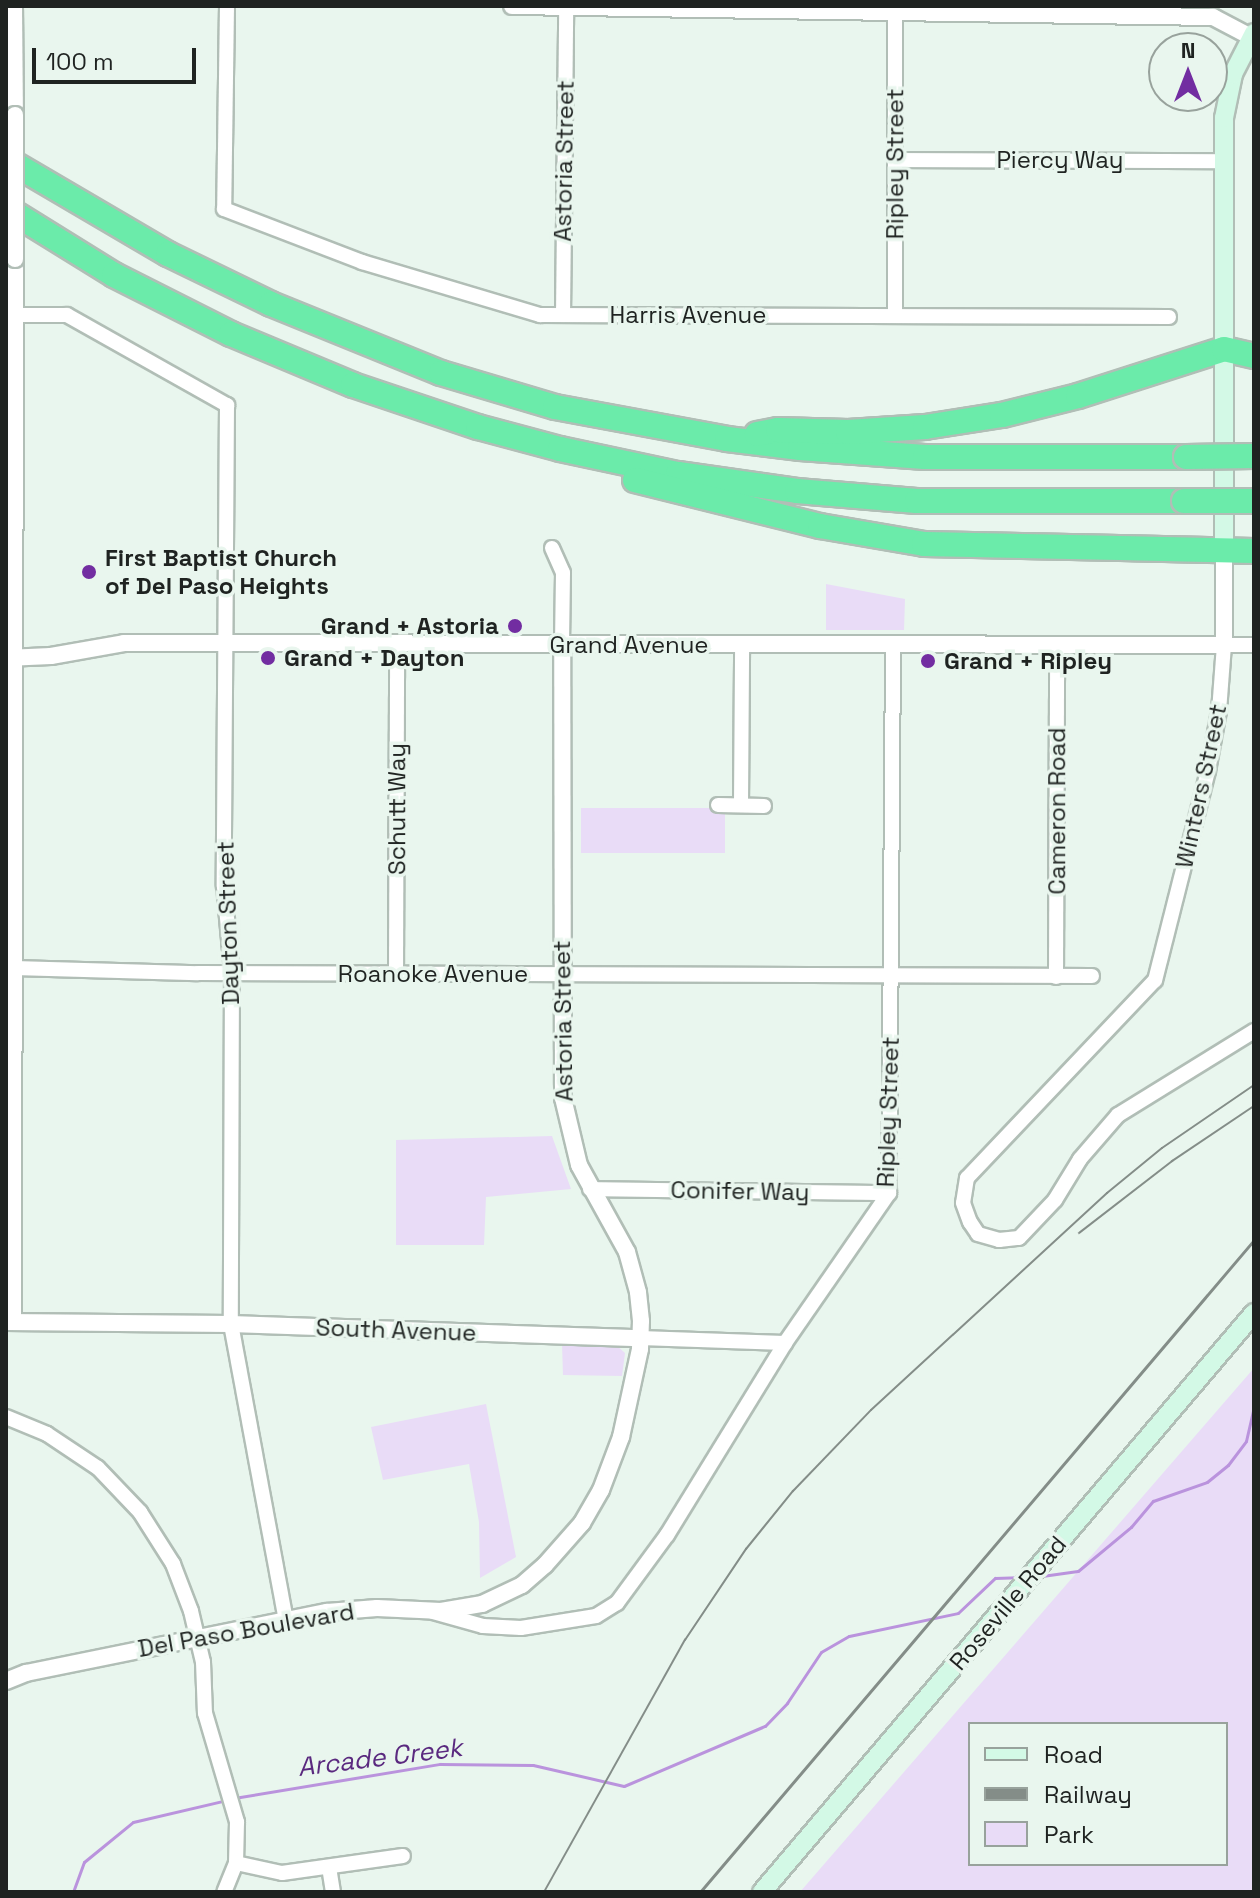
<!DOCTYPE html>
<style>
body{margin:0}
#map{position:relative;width:1260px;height:1898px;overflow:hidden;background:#e9f6ee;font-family:"Space Grotesk",sans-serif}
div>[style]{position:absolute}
.green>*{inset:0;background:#e9dcf7;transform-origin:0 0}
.stream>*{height:3px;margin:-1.5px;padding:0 1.5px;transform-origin:1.5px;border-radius:1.5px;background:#ba93dd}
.roads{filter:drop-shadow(2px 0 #b1beb6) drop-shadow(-2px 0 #b1beb6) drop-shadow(0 2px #b1beb6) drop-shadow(0 -2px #b1beb6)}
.minor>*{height:14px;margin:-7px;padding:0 7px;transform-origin:7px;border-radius:7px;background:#fff}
.tertiary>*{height:16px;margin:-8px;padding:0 8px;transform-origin:8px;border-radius:8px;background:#fff}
.secondary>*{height:18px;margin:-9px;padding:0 9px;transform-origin:9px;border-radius:9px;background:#d3f9e6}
.motorway>*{height:24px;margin:-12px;padding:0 12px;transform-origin:12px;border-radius:12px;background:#6bebaa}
.tram>*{height:2px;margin:-1px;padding:0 1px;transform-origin:1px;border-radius:1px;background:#848d88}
.rail>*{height:3px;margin:-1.5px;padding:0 1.5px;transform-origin:1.5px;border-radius:1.5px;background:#848d88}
.bridges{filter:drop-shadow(2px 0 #b1beb6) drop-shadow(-2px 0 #b1beb6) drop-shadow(0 2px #b1beb6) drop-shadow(0 -2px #b1beb6)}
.tertiary-bridge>*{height:16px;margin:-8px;padding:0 8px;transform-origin:8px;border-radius:8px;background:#fff}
.motorway-bridge>*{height:24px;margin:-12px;padding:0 12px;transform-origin:12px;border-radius:12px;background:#6bebaa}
.dots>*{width:22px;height:22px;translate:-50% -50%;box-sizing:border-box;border:4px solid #e9f6ee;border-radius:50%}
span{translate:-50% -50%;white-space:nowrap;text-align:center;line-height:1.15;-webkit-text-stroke:7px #e9f6ee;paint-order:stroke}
.street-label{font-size:24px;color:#1f2321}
.poi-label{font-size:24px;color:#1f2321;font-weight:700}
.left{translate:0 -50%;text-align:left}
.right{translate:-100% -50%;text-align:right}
.water-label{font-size:26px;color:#5a297f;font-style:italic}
.frame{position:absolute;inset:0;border:8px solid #1f2321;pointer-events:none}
.legend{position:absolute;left:968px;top:1722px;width:260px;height:144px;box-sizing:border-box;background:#e9f6ee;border:2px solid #98a29c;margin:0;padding:10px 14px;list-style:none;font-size:24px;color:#1f2321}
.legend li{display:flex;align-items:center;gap:16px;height:40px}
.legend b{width:40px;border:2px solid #98a29c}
.north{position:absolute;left:1148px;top:32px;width:80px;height:80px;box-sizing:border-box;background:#e9f6ee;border:2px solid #98a29c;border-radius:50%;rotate:0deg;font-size:22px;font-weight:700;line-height:32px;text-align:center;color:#1f2321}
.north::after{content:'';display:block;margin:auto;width:28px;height:36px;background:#722da1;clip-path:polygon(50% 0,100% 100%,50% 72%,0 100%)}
.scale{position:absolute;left:32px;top:48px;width:164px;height:36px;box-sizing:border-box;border:4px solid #1f2321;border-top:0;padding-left:10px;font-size:24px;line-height:28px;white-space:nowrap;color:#1f2321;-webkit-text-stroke:6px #e9f6ee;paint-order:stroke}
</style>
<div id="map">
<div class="green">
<i style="clip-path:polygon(826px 584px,905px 599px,904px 630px,826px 630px)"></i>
<i style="left:581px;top:808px;width:144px;height:45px"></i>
<i style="clip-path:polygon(552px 1136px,571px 1189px,486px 1197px,484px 1245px,396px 1245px,396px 1140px)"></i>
<i style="clip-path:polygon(562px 1344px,617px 1346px,625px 1353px,622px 1376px,563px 1375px)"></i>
<i style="clip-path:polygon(evenodd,1254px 1368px,1254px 1892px,800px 1892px,1254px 1368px,1226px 1724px,1226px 1864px,970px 1864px,970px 1724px,1226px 1724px)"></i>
<i style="clip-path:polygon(486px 1404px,516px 1557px,480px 1578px,479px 1522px,469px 1464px,383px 1480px,371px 1427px)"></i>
</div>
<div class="stream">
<i style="left:1042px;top:1576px;width:36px;rotate:-8deg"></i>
<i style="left:1078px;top:1571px;width:69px;rotate:-39.7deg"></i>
<i style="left:1131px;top:1527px;width:34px;rotate:-50deg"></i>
<i style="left:1153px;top:1501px;width:57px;rotate:-19.4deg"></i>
<i style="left:1207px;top:1482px;width:27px;rotate:-39deg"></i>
<i style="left:1228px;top:1465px;width:30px;rotate:-53deg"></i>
<i style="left:1246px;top:1441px;width:35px;rotate:-77deg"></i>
<i style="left:234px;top:1798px;width:209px;rotate:-9.4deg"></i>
<i style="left:440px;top:1764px;width:93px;rotate:0.6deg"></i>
<i style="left:533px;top:1765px;width:93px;rotate:13deg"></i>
<i style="left:624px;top:1786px;width:153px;rotate:-23.1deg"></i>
<i style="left:765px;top:1726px;width:32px;rotate:-46deg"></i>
<i style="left:787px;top:1703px;width:61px;rotate:-56.3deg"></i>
<i style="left:821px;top:1652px;width:32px;rotate:-30deg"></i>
<i style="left:849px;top:1636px;width:111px;rotate:-11.9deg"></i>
<i style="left:958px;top:1613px;width:51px;rotate:-43.4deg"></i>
<i style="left:995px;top:1578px;width:23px;rotate:-2deg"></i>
<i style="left:73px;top:1892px;width:32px;rotate:-70deg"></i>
<i style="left:84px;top:1862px;width:63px;rotate:-39.2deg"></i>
<i style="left:133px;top:1822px;width:97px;rotate:-13.2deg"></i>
</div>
<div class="roads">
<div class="minor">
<i style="left:227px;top:6px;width:203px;rotate:90.8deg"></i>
<i style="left:224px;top:209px;width:148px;rotate:21deg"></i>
<i style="left:362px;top:262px;width:186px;rotate:16.6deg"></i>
<i style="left:540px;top:315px;width:629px;rotate:0.18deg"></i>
<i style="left:895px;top:160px;width:329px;rotate:0.2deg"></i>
<i style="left:15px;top:315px;width:52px"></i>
<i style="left:67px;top:315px;width:184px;rotate:29.4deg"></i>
<i style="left:227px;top:405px;width:481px;rotate:90.4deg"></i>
<i style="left:224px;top:886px;width:87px;rotate:84.7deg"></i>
<i style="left:232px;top:973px;width:351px;rotate:90.2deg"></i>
<i style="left:231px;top:1324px;width:301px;rotate:79.5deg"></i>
<i style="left:563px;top:315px;width:308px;rotate:-89.4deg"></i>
<i style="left:895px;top:315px;width:303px;rotate:-90deg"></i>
<i style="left:552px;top:548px;width:27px;rotate:66deg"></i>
<i style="left:563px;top:573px;width:72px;rotate:90.8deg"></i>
<i style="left:1254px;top:645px;width:30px;rotate:180deg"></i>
<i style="left:1224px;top:645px;width:66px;rotate:94.3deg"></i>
<i style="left:1219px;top:711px;width:61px;rotate:100.4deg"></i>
<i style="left:1208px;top:771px;width:216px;rotate:104.2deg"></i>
<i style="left:1155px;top:980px;width:273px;rotate:133.5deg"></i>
<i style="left:967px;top:1178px;width:25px;rotate:99deg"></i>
<i style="left:963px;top:1203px;width:20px;rotate:70deg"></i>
<i style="left:970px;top:1222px;width:14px;rotate:56deg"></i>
<i style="left:978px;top:1234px;width:22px;rotate:16deg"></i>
<i style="left:999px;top:1240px;width:20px;rotate:-6deg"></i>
<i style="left:1019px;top:1238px;width:52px;rotate:-46.5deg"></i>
<i style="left:1055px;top:1200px;width:48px;rotate:-58.6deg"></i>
<i style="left:1080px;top:1159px;width:58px;rotate:-49.2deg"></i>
<i style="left:1118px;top:1115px;width:160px;rotate:-31.7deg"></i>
<i style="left:718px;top:805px;width:46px;rotate:1.2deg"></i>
<i style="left:741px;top:805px;width:160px;rotate:-89.6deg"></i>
<i style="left:14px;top:968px;width:184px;rotate:1.6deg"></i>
<i style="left:198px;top:973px;width:894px;rotate:0.19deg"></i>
<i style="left:396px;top:974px;width:329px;rotate:-89.8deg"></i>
<i style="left:1056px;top:977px;width:332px;rotate:-89.8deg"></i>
<i style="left:590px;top:1189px;width:299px;rotate:0.8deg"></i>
<i style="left:640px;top:1338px;width:145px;rotate:2deg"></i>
<i style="left:6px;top:1417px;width:44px;rotate:22.5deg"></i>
<i style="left:47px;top:1434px;width:61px;rotate:33.7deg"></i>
<i style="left:98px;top:1468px;width:61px;rotate:46.3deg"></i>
<i style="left:140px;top:1512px;width:62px;rotate:57.6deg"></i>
<i style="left:173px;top:1564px;width:50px;rotate:69deg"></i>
<i style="left:191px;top:1611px;width:52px;rotate:76.8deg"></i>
<i style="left:203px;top:1662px;width:51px;rotate:87.8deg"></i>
<i style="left:205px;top:1713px;width:114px;rotate:73.6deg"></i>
<i style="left:237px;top:1822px;width:41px;rotate:91.4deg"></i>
<i style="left:236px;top:1863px;width:31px;rotate:112deg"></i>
<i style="left:433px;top:1612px;width:52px;rotate:15.6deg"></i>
<i style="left:483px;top:1626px;width:38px;rotate:3deg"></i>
<i style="left:521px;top:1628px;width:76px;rotate:-9.1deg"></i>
<i style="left:596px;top:1616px;width:25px;rotate:-32deg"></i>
<i style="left:617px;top:1603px;width:84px;rotate:-53.7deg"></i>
<i style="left:667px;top:1535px;width:225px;rotate:-58.4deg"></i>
<i style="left:785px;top:1343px;width:183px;rotate:-55.3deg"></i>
<i style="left:889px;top:1193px;width:548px;rotate:-89.58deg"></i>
<i style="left:236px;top:1863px;width:47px;rotate:12.3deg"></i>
<i style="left:282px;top:1873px;width:122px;rotate:-8deg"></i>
<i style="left:329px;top:1867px;width:25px;rotate:81deg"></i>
</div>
<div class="tertiary">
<i style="left:14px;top:6px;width:109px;rotate:89.5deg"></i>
<i style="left:512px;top:6px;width:701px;rotate:0.9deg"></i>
<i style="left:1213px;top:17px;width:43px;rotate:27.8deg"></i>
<i style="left:6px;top:658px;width:45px;rotate:-2.5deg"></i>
<i style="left:51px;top:656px;width:74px;rotate:-10.1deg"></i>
<i style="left:124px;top:643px;width:1100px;rotate:0.1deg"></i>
<i style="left:1224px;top:645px;width:92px;rotate:-90deg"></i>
<i style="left:6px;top:1322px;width:225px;rotate:0.5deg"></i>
<i style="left:231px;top:1324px;width:409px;rotate:2deg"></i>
<i style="left:13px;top:1322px;width:1063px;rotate:-89.89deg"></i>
<i style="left:6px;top:1681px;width:22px;rotate:-22deg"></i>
<i style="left:26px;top:1673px;width:307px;rotate:-11.5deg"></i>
<i style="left:327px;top:1612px;width:50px;rotate:-4.6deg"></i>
<i style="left:377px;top:1608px;width:64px;rotate:2.7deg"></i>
<i style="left:441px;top:1611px;width:42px;rotate:-9.7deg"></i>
<i style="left:482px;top:1604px;width:44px;rotate:-25.4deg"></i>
<i style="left:522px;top:1585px;width:30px;rotate:-41deg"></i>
<i style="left:545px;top:1565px;width:56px;rotate:-48.6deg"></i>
<i style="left:582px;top:1523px;width:38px;rotate:-60deg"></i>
<i style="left:601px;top:1490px;width:57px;rotate:-69.3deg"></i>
<i style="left:621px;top:1437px;width:90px;rotate:-77.8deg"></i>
<i style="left:640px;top:1349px;width:28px;rotate:-88deg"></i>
<i style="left:641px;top:1321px;width:29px;rotate:-96deg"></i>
<i style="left:638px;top:1292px;width:41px;rotate:-105.4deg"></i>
<i style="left:627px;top:1252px;width:99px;rotate:-118.9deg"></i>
<i style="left:579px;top:1165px;width:69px;rotate:-103.4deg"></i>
<i style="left:563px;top:1098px;width:453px;rotate:-90.1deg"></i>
</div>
<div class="secondary">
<i style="left:1224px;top:553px;width:435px;rotate:-90deg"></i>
<i style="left:1224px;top:118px;width:45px;rotate:-78.4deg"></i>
<i style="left:1233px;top:74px;width:46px;rotate:-62.9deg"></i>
<i style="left:762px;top:1892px;width:760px;rotate:-49.64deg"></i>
</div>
<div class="motorway">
<i style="left:6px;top:159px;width:188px;rotate:30.4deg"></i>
<i style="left:168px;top:254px;width:114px;rotate:25.9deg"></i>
<i style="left:271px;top:304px;width:183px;rotate:22.1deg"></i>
<i style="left:441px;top:373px;width:119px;rotate:16.6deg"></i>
<i style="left:555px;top:407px;width:175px;rotate:10.5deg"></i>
<i style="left:727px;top:439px;width:74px;rotate:7deg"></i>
<i style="left:800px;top:448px;width:125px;rotate:4.1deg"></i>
<i style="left:925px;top:457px;width:261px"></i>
<i style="left:6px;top:208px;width:127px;rotate:31.8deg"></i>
<i style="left:114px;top:275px;width:131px;rotate:26.8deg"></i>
<i style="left:231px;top:334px;width:132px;rotate:22.7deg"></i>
<i style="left:353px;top:385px;width:132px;rotate:18.6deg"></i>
<i style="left:478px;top:427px;width:85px;rotate:15deg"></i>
<i style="left:560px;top:449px;width:121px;rotate:12deg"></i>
<i style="left:678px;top:474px;width:120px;rotate:8.1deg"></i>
<i style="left:797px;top:491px;width:120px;rotate:4.8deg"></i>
<i style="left:917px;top:501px;width:267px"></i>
<i style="left:757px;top:434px;width:21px;rotate:-11deg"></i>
<i style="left:778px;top:430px;width:70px;rotate:1.6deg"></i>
<i style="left:848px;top:432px;width:77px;rotate:-3.7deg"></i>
<i style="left:925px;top:427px;width:78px;rotate:-8.9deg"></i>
<i style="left:1002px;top:415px;width:78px;rotate:-14deg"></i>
<i style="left:1078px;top:396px;width:153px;rotate:-17.8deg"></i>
<i style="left:1224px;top:349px;width:31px;rotate:13deg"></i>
<i style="left:635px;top:480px;width:191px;rotate:14deg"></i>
<i style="left:820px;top:526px;width:106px;rotate:9.8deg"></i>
<i style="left:924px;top:544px;width:330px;rotate:1.2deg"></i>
</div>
</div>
<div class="tram">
<i style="left:1079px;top:1233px;width:118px;rotate:-37.7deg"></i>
<i style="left:1172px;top:1161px;width:99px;rotate:-33.9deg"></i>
<i style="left:544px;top:1892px;width:289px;rotate:-60.8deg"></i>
<i style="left:685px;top:1640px;width:110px;rotate:-56.2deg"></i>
<i style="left:746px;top:1549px;width:75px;rotate:-51deg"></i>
<i style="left:793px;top:1491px;width:112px;rotate:-46.1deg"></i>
<i style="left:871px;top:1410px;width:321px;rotate:-42.6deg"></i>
<i style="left:1107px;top:1193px;width:71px;rotate:-39.3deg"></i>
<i style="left:1162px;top:1148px;width:112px;rotate:-34.4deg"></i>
</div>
<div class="rail">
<i style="left:700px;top:1892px;width:856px;rotate:-49.65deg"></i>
</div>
<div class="bridges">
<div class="tertiary-bridge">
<i style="left:15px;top:115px;width:144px;rotate:90deg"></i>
</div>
<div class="motorway-bridge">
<i style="left:1186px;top:457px;width:68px;rotate:-0.8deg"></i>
<i style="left:1184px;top:501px;width:70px"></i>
</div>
</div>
<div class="dots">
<i style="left:89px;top:572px;background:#722da1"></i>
<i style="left:515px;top:626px;background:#722da1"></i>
<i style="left:268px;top:658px;background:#722da1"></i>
<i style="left:928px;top:661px;background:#722da1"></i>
</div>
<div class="street-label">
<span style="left:1060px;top:160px">Piercy Way</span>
<span style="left:564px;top:161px;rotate:-89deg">Astoria Street</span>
<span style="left:895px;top:164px;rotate:-90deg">Ripley Street</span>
<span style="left:688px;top:315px">Harris Avenue</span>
<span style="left:629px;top:645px">Grand Avenue</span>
<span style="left:1201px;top:786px;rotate:-78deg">Winters Street</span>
<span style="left:397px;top:809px;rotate:-90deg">Schutt Way</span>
<span style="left:1057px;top:811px;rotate:-90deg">Cameron Road</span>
<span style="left:228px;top:923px;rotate:-92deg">Dayton Street</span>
<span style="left:433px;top:974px">Roanoke Avenue</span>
<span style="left:563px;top:1021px;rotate:-91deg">Astoria Street</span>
<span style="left:888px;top:1112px;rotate:-88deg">Ripley Street</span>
<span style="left:740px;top:1191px;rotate:1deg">Conifer Way</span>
<span style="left:396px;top:1330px;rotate:2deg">South Avenue</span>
<span style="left:1008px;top:1603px;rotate:-50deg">Roseville Road</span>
<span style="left:246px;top:1630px;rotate:-10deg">Del Paso Boulevard</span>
</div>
<div class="poi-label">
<span class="left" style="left:105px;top:572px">First Baptist Church<br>of Del Paso Heights</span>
<span class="right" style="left:499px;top:626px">Grand + Astoria</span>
<span class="left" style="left:284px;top:658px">Grand + Dayton</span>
<span class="left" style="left:944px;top:661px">Grand + Ripley</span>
</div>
<div class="water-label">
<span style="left:380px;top:1758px;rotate:-7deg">Arcade Creek</span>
</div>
<div class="frame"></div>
<ul class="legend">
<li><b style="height:10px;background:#d3f9e6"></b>Road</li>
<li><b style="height:10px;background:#848d88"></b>Railway</li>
<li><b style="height:22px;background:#e9dcf7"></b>Park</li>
</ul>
<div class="north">N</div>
<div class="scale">100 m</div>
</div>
